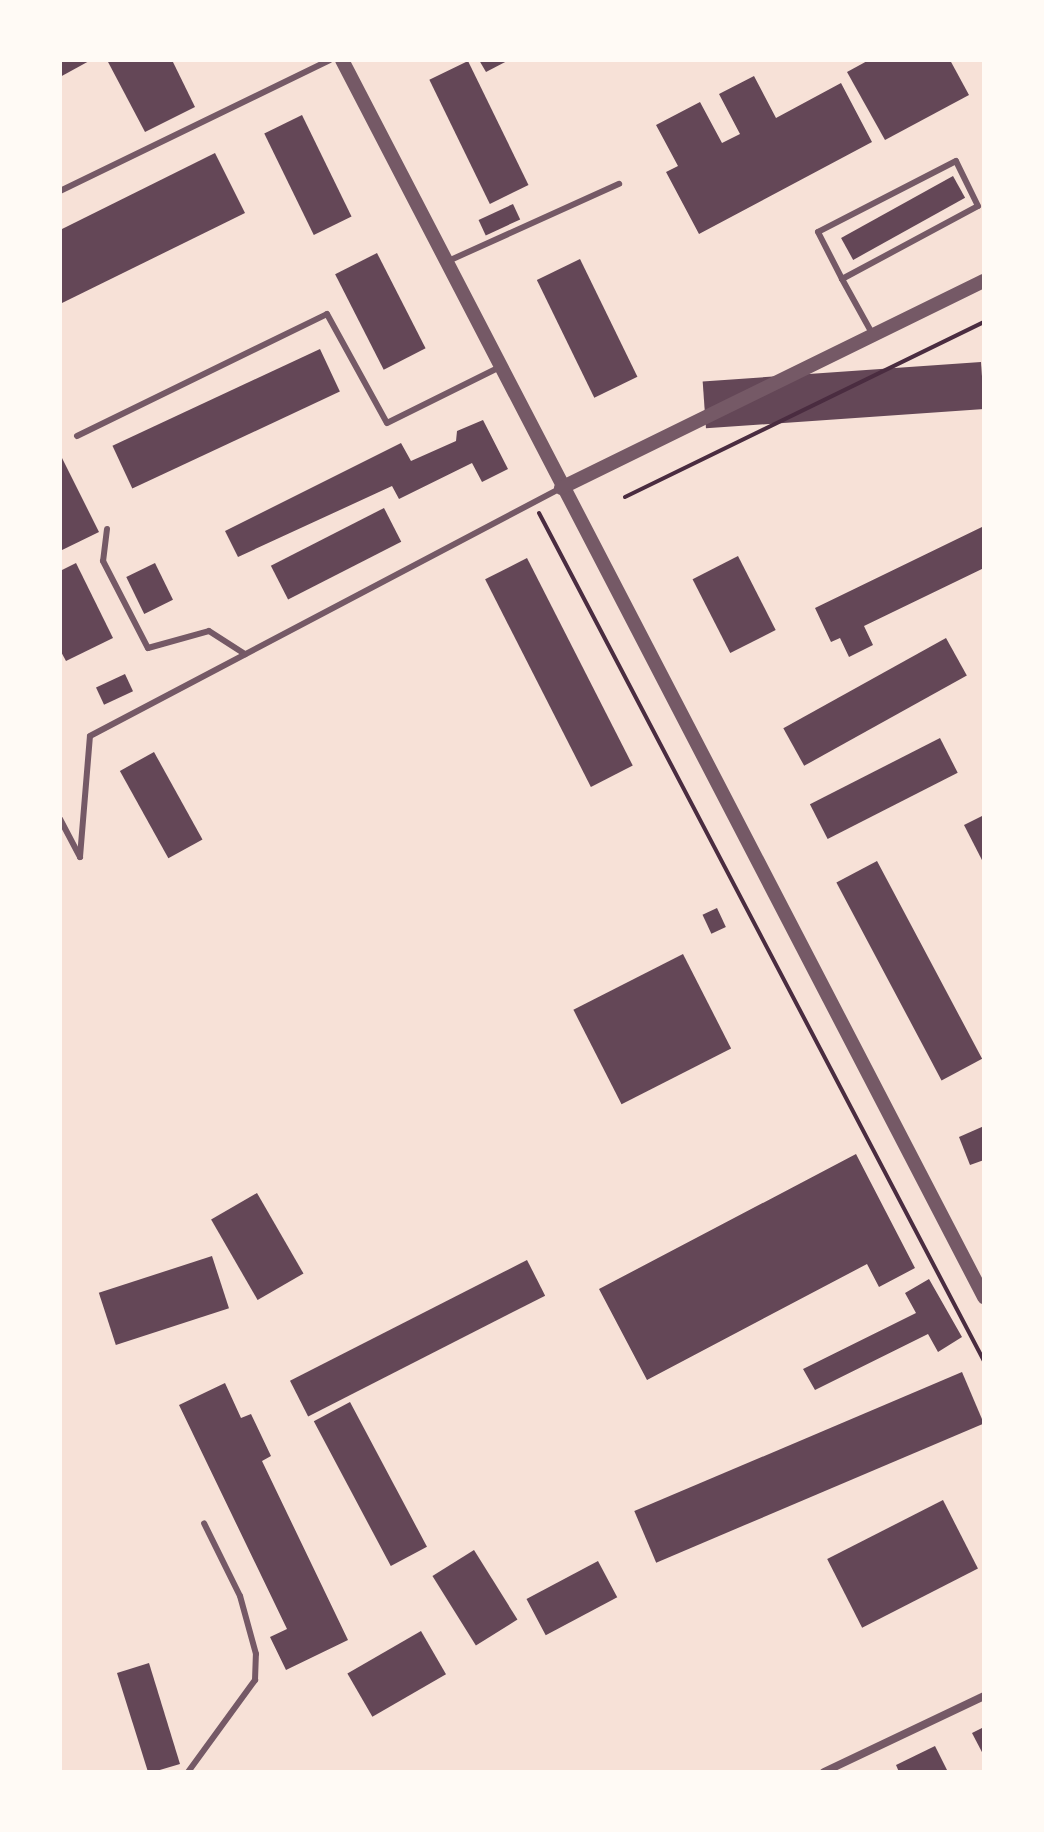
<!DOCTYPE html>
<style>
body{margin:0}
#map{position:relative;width:1044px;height:1832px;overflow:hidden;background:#f7e1d7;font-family:"Open Sans",sans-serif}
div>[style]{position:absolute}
.building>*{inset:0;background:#644757;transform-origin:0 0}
.path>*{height:4px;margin:-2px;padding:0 2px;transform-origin:2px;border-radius:2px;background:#4a2c40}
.service>*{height:6px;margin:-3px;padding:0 3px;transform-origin:3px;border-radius:3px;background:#755966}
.minor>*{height:8px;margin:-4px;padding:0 4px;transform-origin:4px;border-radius:4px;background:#755966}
.tertiary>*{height:14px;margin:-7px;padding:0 7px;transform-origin:7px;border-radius:7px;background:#755966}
span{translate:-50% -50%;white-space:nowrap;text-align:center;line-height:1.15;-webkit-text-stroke:8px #fffaf5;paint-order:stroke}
.frame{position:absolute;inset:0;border:62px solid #fffaf5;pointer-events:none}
</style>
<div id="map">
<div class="building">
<i style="clip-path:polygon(60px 60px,91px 60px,60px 77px)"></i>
<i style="clip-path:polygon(107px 60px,172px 60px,195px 107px,145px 132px)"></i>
<i style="clip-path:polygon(479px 60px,509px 60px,486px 72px)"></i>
<i style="clip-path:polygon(869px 60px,950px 60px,969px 95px,885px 140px,847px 72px)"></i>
<i style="left:468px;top:61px;width:138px;height:43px;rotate:64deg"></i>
<i style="clip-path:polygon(754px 76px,776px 118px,841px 83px,872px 142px,699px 234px,666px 172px,678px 166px,656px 125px,700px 102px,722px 143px,740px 134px,719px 94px)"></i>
<i style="left:302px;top:115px;width:113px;height:42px;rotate:64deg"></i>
<i style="clip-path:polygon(215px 153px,245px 213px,60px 304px,60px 230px)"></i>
<i style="left:953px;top:176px;width:25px;height:128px;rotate:61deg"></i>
<i style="left:513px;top:204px;width:17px;height:38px;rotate:65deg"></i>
<i style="left:377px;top:253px;width:107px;height:47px;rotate:63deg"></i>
<i style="left:580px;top:259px;width:131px;height:48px;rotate:64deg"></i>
<i style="left:320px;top:349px;width:47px;height:229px;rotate:65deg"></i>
<i style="left:981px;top:362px;width:47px;height:279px;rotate:86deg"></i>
<i style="clip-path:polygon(483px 420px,508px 469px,482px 482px,472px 463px,399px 499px,392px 486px,238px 557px,225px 531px,401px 443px,411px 461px,456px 441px,457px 431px)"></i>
<i style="clip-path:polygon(60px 454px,99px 532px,60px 551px)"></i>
<i style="left:384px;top:508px;width:38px;height:127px;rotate:63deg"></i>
<i style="clip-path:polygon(984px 526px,984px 568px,864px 626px,873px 645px,849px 657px,840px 638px,831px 642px,815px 608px)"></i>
<i style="left:738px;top:556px;width:83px;height:51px;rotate:63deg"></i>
<i style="left:527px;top:558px;width:233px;height:47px;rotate:63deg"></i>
<i style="clip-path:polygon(76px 563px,113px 638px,66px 661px,60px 650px,60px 571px)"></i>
<i style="left:155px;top:563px;width:41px;height:32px;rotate:64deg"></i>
<i style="left:946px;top:638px;width:43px;height:186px;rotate:61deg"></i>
<i style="left:125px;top:674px;width:19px;height:32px;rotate:65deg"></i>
<i style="left:940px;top:738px;width:39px;height:146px;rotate:63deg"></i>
<i style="left:154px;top:752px;width:100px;height:39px;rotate:61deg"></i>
<i style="clip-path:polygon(984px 815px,984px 864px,964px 825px)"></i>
<i style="left:877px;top:861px;width:224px;height:46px;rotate:62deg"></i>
<i style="left:717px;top:908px;width:21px;height:16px;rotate:65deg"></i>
<i style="left:683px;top:954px;width:106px;height:123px;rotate:63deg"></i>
<i style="clip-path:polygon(984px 1126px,984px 1160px,970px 1165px,959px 1137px)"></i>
<i style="clip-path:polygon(856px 1154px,915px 1268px,879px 1287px,867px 1264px,647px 1380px,599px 1289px)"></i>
<i style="left:257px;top:1193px;width:93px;height:53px;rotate:60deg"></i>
<i style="left:212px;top:1256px;width:55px;height:119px;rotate:72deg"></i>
<i style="left:527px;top:1260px;width:40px;height:266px;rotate:63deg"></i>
<i style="clip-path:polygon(929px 1279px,962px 1337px,938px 1352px,928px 1334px,815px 1390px,803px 1369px,916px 1313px,905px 1293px)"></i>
<i style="left:962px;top:1372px;width:56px;height:356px;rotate:67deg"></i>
<i style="clip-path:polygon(225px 1383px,241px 1418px,251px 1414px,271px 1456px,262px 1461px,348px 1640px,286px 1670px,270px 1637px,287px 1629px,179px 1405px)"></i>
<i style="left:350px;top:1402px;width:164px;height:41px;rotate:62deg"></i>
<i style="left:943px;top:1500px;width:77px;height:130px;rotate:63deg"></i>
<i style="left:474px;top:1550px;width:82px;height:49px;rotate:58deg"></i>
<i style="left:598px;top:1561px;width:41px;height:81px;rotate:62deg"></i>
<i style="left:421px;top:1631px;width:50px;height:85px;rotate:60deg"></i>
<i style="clip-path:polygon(149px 1663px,180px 1764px,153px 1772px,148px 1772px,117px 1673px)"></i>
<i style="clip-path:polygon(984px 1727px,984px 1756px,972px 1733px)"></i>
<i style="clip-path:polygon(935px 1746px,948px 1772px,899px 1772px,896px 1765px)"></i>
</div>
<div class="path">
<i style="left:625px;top:497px;width:399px;rotate:-26deg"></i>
<i style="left:539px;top:513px;width:958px;rotate:62.31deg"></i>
</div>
<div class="service">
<i style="left:60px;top:191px;width:300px;rotate:-25.9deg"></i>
<i style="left:446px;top:262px;width:190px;rotate:-24.3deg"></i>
<i style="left:842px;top:279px;width:154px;rotate:-28.2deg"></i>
<i style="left:978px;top:206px;width:50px;rotate:-116.1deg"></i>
<i style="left:956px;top:161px;width:155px;rotate:152.8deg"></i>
<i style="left:818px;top:232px;width:53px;rotate:62.9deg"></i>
<i style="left:842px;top:279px;width:64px;rotate:61deg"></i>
<i style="left:77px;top:436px;width:278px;rotate:-26deg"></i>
<i style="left:327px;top:314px;width:124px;rotate:61.2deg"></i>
<i style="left:387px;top:423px;width:126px;rotate:-26.4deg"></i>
<i style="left:107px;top:529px;width:32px;rotate:97deg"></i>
<i style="left:103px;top:561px;width:98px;rotate:62.7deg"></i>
<i style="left:148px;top:648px;width:63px;rotate:-15.6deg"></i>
<i style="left:209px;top:631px;width:43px;rotate:32.6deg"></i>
<i style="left:60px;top:819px;width:43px;rotate:62.2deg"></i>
<i style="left:80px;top:857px;width:121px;rotate:-85.3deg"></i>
<i style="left:90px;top:736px;width:532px;rotate:-27.77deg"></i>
<i style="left:188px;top:1772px;width:114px;rotate:-53.9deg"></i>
<i style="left:255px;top:1680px;width:26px;rotate:-88deg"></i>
<i style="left:256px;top:1654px;width:60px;rotate:-105.4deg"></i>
<i style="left:240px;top:1596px;width:81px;rotate:-116.3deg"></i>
</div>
<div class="minor">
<i style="left:824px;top:1772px;width:177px;rotate:-25.4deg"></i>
</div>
<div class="tertiary">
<i style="left:342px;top:60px;width:1394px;rotate:62.57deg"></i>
<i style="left:561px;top:488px;width:471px;rotate:-26.1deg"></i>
</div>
<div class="frame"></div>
</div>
